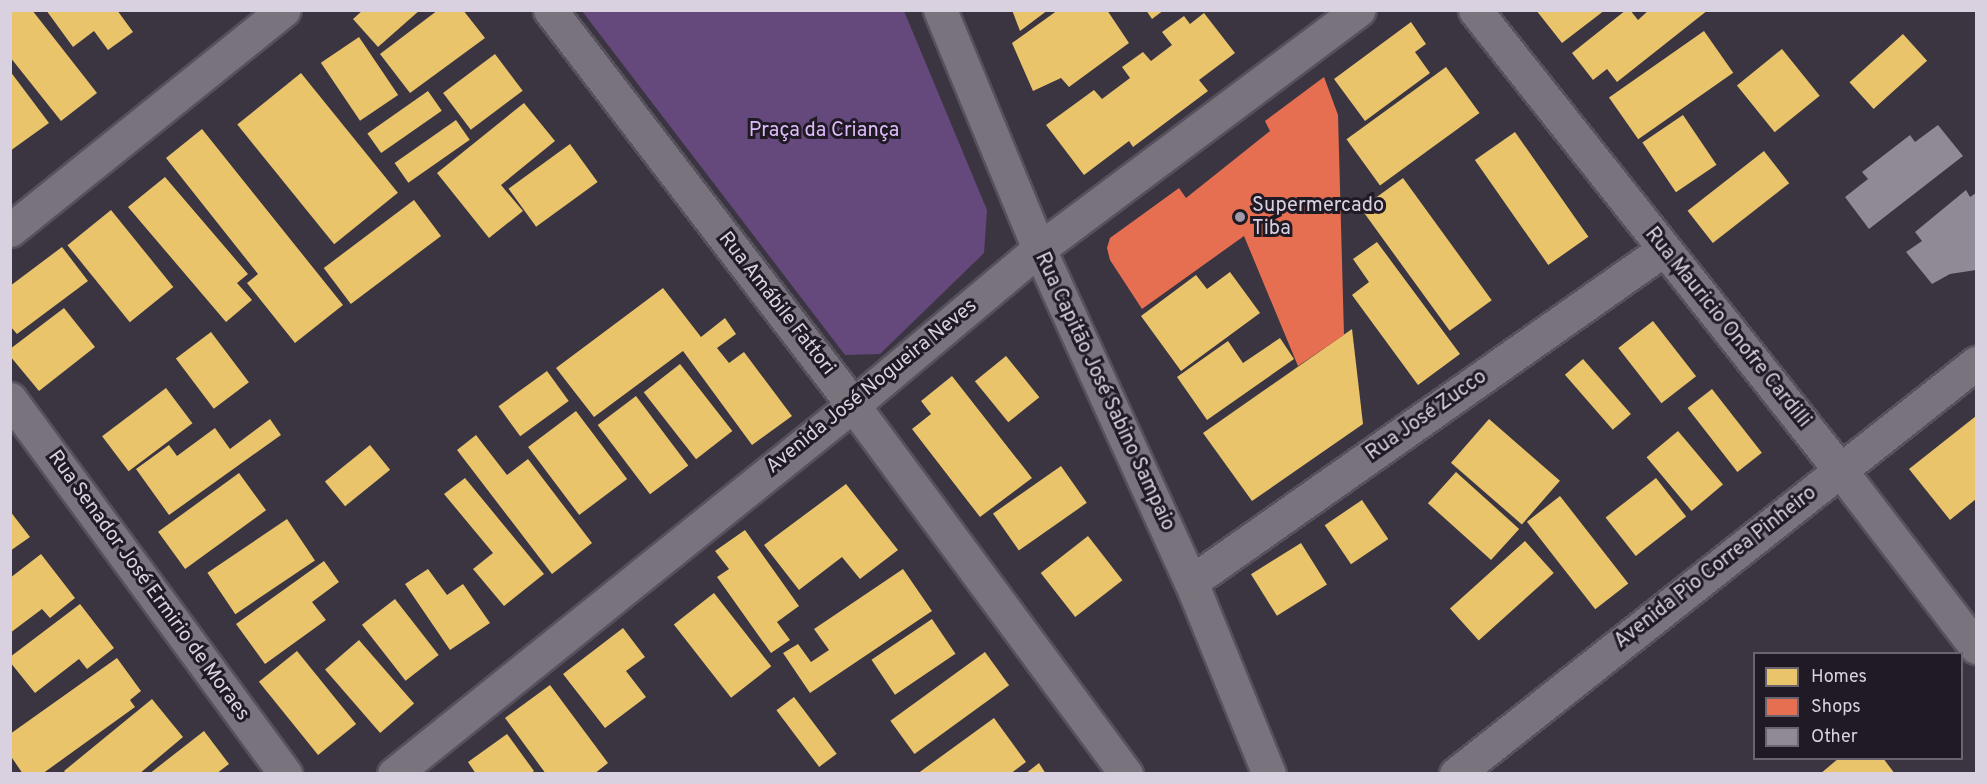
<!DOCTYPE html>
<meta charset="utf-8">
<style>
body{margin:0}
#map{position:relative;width:1987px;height:784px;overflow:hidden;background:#3b3541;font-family:Overpass,sans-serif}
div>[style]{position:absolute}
.green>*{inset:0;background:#65487c}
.homes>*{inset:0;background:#e9c46a;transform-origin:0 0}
.shops>*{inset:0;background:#e76f51}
.building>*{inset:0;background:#8f8a95}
.roads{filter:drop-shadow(2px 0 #56515c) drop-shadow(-2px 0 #56515c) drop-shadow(0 2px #56515c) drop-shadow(0 -2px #56515c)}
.minor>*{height:33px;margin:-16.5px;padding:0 16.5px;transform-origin:16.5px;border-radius:16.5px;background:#78737c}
.dots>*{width:16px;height:16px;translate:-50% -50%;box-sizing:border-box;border:3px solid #201a25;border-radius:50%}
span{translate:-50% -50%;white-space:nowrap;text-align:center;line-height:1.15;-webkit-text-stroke:6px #201a25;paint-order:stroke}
.park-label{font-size:20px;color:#debbfa}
.poi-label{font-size:20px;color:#d9d1e0}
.left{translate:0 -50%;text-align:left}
.street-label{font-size:20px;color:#d9d1e0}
.frame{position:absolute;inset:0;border:12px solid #d9d1e0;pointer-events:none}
.legend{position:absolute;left:1753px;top:652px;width:210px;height:108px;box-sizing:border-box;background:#201a25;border:2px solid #6a6370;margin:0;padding:8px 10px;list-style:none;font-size:18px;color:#d9d1e0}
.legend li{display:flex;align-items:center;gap:12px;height:30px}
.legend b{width:30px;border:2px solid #6a6370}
</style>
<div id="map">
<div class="green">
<i style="clip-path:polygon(582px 11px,904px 11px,987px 210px,984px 253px,880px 354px,845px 355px)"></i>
</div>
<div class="homes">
<i style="clip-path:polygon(10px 10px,32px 10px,97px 93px,61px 121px,10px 57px)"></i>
<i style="clip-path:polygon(46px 10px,117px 10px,133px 32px,108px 50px,94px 31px,73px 47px)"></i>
<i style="clip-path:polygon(363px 10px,420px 10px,378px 47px,353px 19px)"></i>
<i style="clip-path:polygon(438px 10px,463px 10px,485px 38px,410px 93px,380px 54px)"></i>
<i style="clip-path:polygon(1012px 10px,1048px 10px,1020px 31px)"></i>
<i style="clip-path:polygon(1058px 10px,1107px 10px,1129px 43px,1069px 87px,1061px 78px,1033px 91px,1012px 43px)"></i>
<i style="clip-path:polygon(1146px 10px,1164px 10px,1152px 19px)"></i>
<i style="clip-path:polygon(1536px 10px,1605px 10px,1562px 43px)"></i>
<i style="clip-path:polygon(1626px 10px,1630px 10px,1638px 20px,1649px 10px,1708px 10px,1617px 82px,1607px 69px,1593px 80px,1572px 53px)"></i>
<i style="clip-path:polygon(1204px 13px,1235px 53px,1199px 80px,1208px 91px,1133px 147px,1129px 141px,1084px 175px,1046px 125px,1094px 90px,1102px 99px,1130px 78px,1122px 67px,1143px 52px,1151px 61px,1172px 45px,1162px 32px,1184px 16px,1190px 24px)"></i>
<i style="clip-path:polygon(1411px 22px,1426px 44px,1415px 52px,1430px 73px,1365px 121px,1334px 79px)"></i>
<i style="left:1704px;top:31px;width:51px;height:116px;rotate:55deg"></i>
<i style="left:1903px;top:34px;width:36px;height:72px;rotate:48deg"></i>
<i style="left:359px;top:37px;width:70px;height:46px;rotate:56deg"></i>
<i style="left:1782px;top:49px;width:60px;height:58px;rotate:51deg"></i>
<i style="left:495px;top:54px;width:46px;height:65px;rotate:53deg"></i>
<i style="left:1446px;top:67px;width:57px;height:123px;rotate:54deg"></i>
<i style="clip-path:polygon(10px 71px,49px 123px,10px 151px)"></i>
<i style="left:301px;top:73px;width:154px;height:82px;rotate:51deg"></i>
<i style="left:428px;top:91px;width:24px;height:74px;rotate:55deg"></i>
<i style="clip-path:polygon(524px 103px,555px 141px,501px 185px,523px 211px,489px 238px,437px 173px)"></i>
<i style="left:1683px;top:115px;width:60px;height:49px;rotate:56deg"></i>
<i style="left:456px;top:120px;width:24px;height:75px;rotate:55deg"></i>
<i style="clip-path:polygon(202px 129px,343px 305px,295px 343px,247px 283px,258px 274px,166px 158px)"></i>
<i style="left:1515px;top:132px;width:128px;height:49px;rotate:55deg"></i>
<i style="left:570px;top:144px;width:47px;height:76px;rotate:54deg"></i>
<i style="left:1764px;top:151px;width:41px;height:97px;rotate:52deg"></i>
<i style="clip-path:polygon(165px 177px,248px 274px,237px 283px,252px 300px,226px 322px,128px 207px)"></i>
<i style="left:1403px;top:178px;width:151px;height:52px;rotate:54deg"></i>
<i style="left:414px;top:200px;width:45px;height:113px;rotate:53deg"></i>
<i style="left:111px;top:210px;width:99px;height:56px;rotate:51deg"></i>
<i style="clip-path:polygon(1377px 242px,1460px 354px,1418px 385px,1352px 295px,1369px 282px,1353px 259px)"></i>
<i style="clip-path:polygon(62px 247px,88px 281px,17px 334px,10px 326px,10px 286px)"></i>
<i style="clip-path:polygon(1230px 272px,1260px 313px,1181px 371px,1141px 316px,1196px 275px,1207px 289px)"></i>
<i style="clip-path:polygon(663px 288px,701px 337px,725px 318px,736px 334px,717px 348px,729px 363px,744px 352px,792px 416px,752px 445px,683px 351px,594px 417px,556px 368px)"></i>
<i style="clip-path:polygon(64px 308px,95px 347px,39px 391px,10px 356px,10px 349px)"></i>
<i style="left:1653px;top:321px;width:70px;height:44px;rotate:52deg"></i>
<i style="clip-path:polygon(1352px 329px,1363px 424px,1252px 501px,1203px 433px)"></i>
<i style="left:211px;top:332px;width:63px;height:44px;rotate:53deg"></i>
<i style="clip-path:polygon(1280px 338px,1294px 359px,1207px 420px,1177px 377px,1228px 341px,1243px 363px)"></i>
<i style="left:1006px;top:356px;width:53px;height:40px;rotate:51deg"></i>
<i style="left:1583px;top:359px;width:73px;height:24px;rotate:49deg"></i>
<i style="left:680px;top:364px;width:85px;height:46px;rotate:52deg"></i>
<i style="left:547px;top:371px;width:37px;height:60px;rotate:54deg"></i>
<i style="clip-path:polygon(952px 376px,1032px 478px,980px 517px,912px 429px,931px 414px,921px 401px)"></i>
<i style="left:166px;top:388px;width:44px;height:80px;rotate:53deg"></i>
<i style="left:1712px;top:389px;width:81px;height:31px;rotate:52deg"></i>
<i style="left:636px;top:396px;width:87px;height:48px;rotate:53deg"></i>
<i style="left:576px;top:411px;width:85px;height:60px;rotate:53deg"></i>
<i style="clip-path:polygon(1976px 416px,1976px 499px,1950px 520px,1909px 469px)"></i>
<i style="clip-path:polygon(270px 419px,281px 435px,169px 515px,136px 469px,169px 445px,177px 456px,215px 428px,230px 449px)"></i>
<i style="left:1489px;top:419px;width:94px;height:58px;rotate:41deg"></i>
<i style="left:1678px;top:431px;width:70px;height:41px;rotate:50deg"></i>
<i style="clip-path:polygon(476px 435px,507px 475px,528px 459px,592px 543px,552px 574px,457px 450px)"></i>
<i style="left:370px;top:445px;width:32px;height:58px;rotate:51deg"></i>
<i style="left:1061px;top:466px;width:45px;height:83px;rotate:55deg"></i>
<i style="left:1456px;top:472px;width:85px;height:42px;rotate:42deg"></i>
<i style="left:239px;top:473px;width:46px;height:100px;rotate:54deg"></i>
<i style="clip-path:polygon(465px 478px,544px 574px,504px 606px,473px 569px,493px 553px,444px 494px)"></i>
<i style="left:1656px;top:478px;width:49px;height:64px;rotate:52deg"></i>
<i style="clip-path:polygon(846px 484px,898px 550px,860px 579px,842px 557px,799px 590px,764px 545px)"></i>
<i style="left:1560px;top:496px;width:111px;height:42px;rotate:52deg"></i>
<i style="left:1362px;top:500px;width:47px;height:45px;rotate:56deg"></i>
<i style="clip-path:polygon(10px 511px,30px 537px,10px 551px)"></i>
<i style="left:287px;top:519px;width:50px;height:96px;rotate:56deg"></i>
<i style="clip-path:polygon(745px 530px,799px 606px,777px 622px,790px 640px,771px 653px,717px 577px,729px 569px,715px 551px)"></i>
<i style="left:1088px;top:536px;width:56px;height:60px;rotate:52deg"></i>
<i style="left:1525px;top:541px;width:43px;height:101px;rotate:48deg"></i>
<i style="left:1301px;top:543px;width:49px;height:59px;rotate:58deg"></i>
<i style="clip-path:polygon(41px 554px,75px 598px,50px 618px,42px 609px,10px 633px,10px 578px)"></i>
<i style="clip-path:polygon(324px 561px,339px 582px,312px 602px,326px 620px,265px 664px,236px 624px)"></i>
<i style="clip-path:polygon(428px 569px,447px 595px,463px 584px,490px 623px,450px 650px,405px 584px)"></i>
<i style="clip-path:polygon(903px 569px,932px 611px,810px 693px,783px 653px,798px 644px,811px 662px,829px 650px,814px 629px)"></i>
<i style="left:714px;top:593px;width:93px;height:51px;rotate:52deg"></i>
<i style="left:395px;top:599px;width:71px;height:42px;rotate:52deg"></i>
<i style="clip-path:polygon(80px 604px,114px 648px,87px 669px,79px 659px,35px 693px,10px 662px,10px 657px)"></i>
<i style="left:932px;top:619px;width:42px;height:73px;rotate:56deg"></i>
<i style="clip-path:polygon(623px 628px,645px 657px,626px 671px,646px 697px,605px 728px,563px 674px)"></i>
<i style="left:359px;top:640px;width:84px;height:45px;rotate:49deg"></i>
<i style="left:297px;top:651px;width:94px;height:49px;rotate:51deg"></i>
<i style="left:985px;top:652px;width:41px;height:117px;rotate:54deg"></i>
<i style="clip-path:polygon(117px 658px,141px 691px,130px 700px,135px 707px,42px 774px,23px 774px,10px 755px,10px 734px)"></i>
<i style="clip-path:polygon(550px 685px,608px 763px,594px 774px,546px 774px,505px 718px)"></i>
<i style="left:794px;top:697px;width:71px;height:22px;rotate:53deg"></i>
<i style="clip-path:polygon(152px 699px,183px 737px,139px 774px,67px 774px,64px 771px)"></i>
<i style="clip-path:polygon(994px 718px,1026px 762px,1010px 774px,917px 774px)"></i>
<i style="clip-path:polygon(204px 731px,229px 764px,216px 774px,149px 774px)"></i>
<i style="clip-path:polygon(507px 734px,534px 771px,530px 774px,476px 774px,468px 762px)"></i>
<i style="clip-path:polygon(1839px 758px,1883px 758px,1895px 774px,1820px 774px)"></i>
<i style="clip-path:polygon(1039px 763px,1046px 774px,1025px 774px)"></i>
</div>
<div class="shops">
<i style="clip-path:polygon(1324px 77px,1338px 115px,1344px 335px,1298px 366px,1244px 236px,1142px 309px,1110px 260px,1107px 248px,1110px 238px,1179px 188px,1186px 198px,1270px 131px,1265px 121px)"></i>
</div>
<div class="building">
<i style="clip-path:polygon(1938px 125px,1963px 156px,1869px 229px,1845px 197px,1868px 179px,1862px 172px,1910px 135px,1915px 142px)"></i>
<i style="clip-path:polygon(1966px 190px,1970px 197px,1976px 193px,1976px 270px,1950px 274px,1932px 284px,1906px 252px,1922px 241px,1915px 232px)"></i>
</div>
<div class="roads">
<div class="minor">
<i style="left:550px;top:10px;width:498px;rotate:52.5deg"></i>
<i style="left:853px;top:405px;width:459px;rotate:53.5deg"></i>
<i style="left:940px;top:10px;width:259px;rotate:67.5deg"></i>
<i style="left:1039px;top:249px;width:366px;rotate:65.5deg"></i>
<i style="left:1191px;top:582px;width:207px;rotate:67.9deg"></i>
<i style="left:1475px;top:10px;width:587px;rotate:51.57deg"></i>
<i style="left:1840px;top:470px;width:223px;rotate:52.5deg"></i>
<i style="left:10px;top:230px;width:351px;rotate:-38.8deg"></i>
<i style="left:10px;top:399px;width:465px;rotate:53.7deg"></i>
<i style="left:1191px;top:582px;width:577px;rotate:-35.12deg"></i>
<i style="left:394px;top:774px;width:589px;rotate:-38.8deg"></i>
<i style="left:853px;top:405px;width:243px;rotate:-40deg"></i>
<i style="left:1039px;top:249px;width:399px;rotate:-36.8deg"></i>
<i style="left:1456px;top:774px;width:663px;rotate:-38.32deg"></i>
</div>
</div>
<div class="dots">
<i style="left:1240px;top:217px;background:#a29aa8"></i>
</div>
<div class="park-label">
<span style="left:824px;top:131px">Praça da Criança</span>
</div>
<div class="poi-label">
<span class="left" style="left:1252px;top:218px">Supermercado<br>Tiba</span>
</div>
<div class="street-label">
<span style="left:776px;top:304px;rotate:52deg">Rua Amábile Fattori</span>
<span style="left:1727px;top:328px;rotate:51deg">Rua Mauricio Onofre Cardilli</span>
<span style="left:872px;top:387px;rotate:-39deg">Avenida José Nogueira Neves</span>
<span style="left:1104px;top:392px;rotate:65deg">Rua Capitão José Sabino Sampaio</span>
<span style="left:1427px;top:416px;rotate:-35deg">Rua José Zucco</span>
<span style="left:1716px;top:568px;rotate:-38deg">Avenida Pio Correa Pinheiro</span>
<span style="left:148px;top:586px;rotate:54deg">Rua Senador José Ermirio de Moraes</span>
</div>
<div class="frame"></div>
<ul class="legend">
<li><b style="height:16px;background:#e9c46a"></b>Homes</li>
<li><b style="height:16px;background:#e76f51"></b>Shops</li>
<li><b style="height:16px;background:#8f8a95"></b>Other</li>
</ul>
</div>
